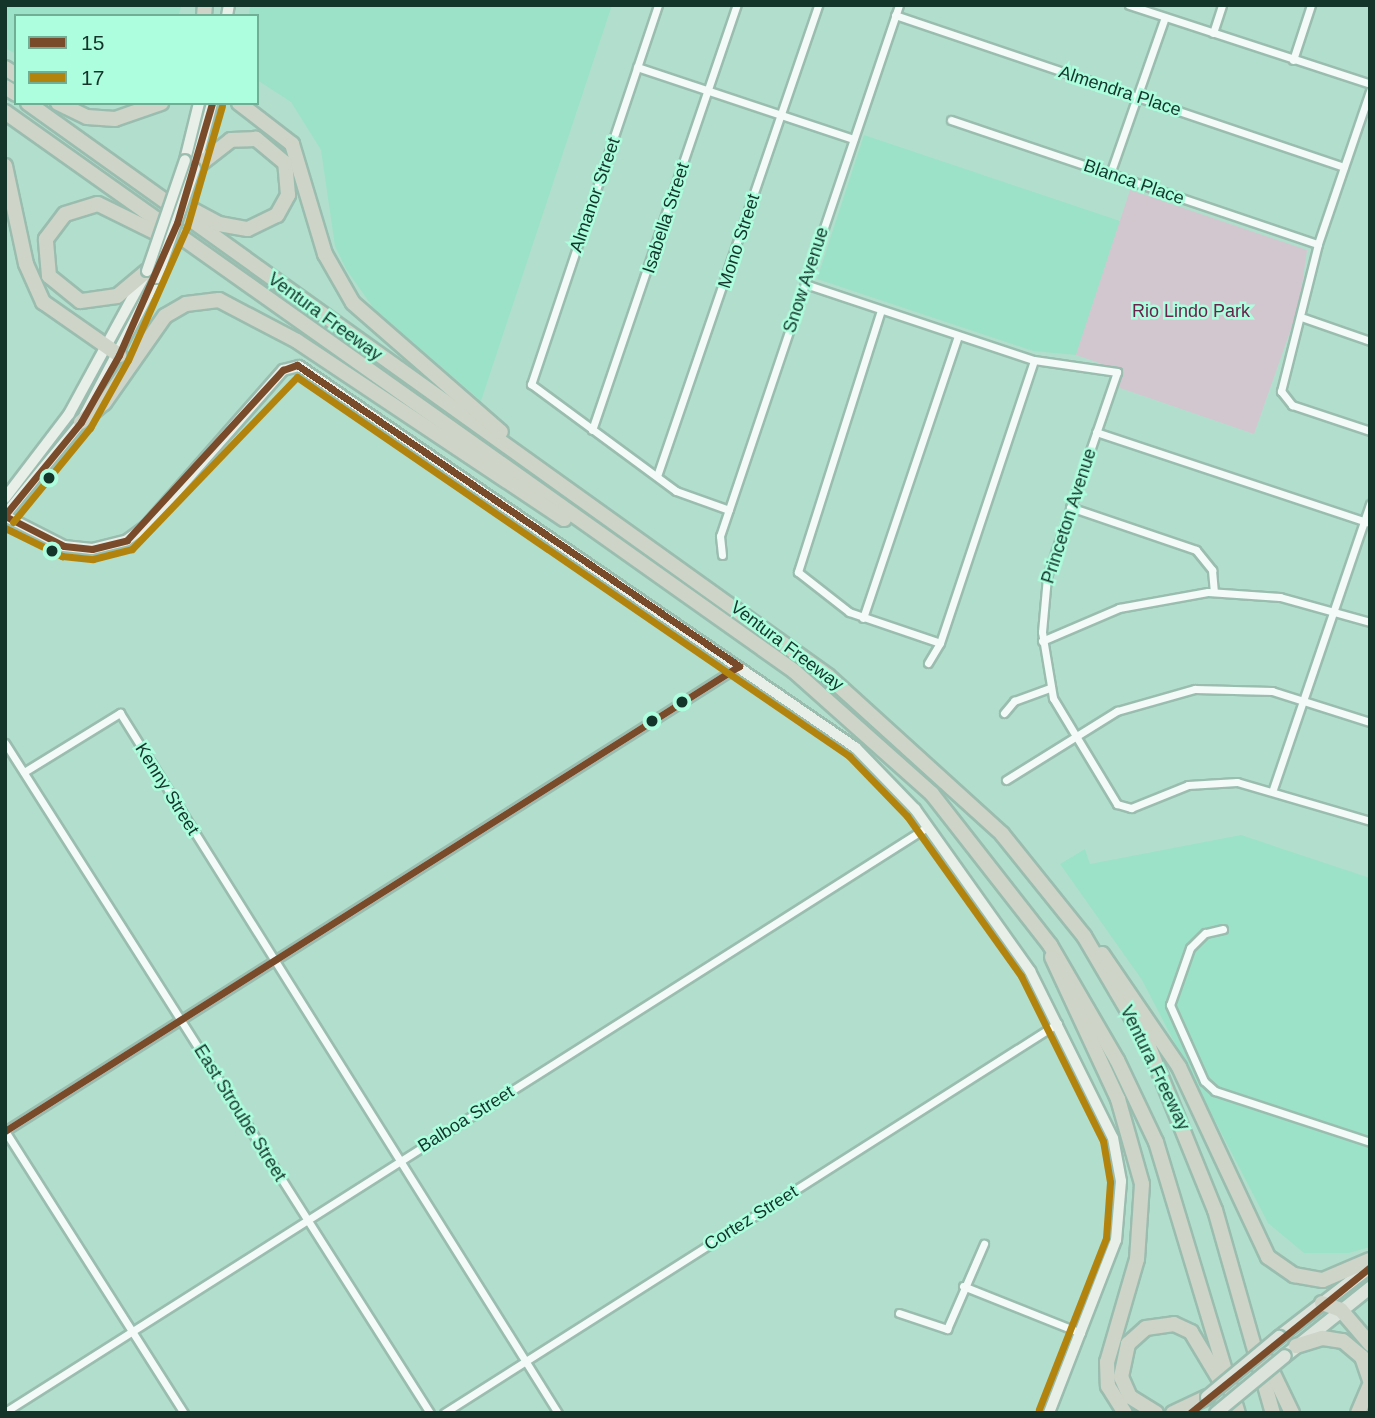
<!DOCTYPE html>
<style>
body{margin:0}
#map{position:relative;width:1375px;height:1418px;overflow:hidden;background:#b2dfcd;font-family:Arial,sans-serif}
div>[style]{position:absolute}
.built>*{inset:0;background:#9ce2c8}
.green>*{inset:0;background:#d3c7cf}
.roads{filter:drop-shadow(2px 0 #9abdb0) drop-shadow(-2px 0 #9abdb0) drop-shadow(0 2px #9abdb0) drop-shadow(0 -2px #9abdb0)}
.street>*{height:7px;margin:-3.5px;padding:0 3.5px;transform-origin:3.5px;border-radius:3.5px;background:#f3faf8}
.secondary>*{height:10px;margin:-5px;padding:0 5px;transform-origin:5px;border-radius:5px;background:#e8efe9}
.primary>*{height:12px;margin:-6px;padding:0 6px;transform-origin:6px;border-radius:6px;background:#dce3db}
.highway>*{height:14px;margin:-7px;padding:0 7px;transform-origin:7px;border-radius:7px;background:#ced4c7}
.bridges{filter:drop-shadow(2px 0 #9abdb0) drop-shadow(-2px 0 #9abdb0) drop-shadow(0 2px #9abdb0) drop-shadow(0 -2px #9abdb0)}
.secondary-bridge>*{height:10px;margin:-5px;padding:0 5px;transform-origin:5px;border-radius:5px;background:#e8efe9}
.primary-bridge>*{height:12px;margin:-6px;padding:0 6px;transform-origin:6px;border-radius:6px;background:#dce3db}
.bus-1>*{height:7px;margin:-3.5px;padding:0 3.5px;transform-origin:3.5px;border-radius:3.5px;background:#7a4b2a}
.bus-2>*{height:7px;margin:-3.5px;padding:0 3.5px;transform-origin:3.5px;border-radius:3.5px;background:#b3840d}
.dots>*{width:19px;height:19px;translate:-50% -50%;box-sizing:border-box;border:4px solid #adfede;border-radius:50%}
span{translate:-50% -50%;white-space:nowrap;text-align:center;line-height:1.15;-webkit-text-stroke:5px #adfede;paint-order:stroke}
.street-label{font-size:18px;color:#14362a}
.park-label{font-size:18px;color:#6a244c}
.frame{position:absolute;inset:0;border:7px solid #14362a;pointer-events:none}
.legend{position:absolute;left:14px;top:14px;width:245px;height:91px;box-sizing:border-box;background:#adfede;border:2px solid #70ae96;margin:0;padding:9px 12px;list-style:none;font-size:21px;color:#14362a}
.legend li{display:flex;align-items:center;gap:14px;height:35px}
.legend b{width:35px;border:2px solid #70ae96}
</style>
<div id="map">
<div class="built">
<i style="clip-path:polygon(5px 5px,182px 5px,178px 16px,16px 16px,16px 54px,5px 48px)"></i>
<i style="clip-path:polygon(250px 5px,612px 5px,481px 401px,374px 309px,346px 269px,335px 246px,321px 150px,291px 102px,257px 80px,257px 16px,249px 16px)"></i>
<i style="clip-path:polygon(864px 135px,1120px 221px,1076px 355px,1033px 351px,817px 279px)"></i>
<i style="clip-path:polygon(1241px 835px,1370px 878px,1370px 1247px,1349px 1253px,1304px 1253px,1268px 1223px,1142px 980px,1060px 864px,1085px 849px,1090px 864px)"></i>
</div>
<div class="green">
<i style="clip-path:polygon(1130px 190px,1307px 250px,1299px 306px,1254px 434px,1120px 388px,1102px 364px,1076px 355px)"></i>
</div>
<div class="roads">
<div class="street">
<i style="left:658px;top:5px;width:400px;rotate:108.5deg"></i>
<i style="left:531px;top:384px;width:180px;rotate:36.4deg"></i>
<i style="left:676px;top:491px;width:56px;rotate:19.7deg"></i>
<i style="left:1129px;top:5px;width:254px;rotate:18.1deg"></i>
<i style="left:895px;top:15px;width:474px;rotate:18.7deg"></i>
<i style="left:1213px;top:33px;width:29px;rotate:-72deg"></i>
<i style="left:1293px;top:60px;width:58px;rotate:-71.9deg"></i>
<i style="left:637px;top:67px;width:228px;rotate:18.4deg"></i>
<i style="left:1370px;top:91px;width:162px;rotate:108.8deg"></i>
<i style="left:1318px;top:244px;width:152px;rotate:104.1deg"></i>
<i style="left:1281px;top:391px;width:18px;rotate:52deg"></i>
<i style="left:1292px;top:405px;width:82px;rotate:18.4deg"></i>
<i style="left:951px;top:120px;width:387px;rotate:18.7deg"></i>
<i style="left:1110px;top:174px;width:166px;rotate:-70.7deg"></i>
<i style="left:805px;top:284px;width:241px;rotate:18.4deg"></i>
<i style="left:1034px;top:360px;width:84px;rotate:8.2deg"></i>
<i style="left:1117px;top:372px;width:217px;rotate:108.9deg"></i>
<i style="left:1047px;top:577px;width:55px;rotate:95.2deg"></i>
<i style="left:1042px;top:632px;width:67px;rotate:80.5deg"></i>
<i style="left:1053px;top:698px;width:124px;rotate:58.9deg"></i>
<i style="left:1117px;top:804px;width:15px;rotate:16deg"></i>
<i style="left:1131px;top:808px;width:61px;rotate:-22deg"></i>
<i style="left:1188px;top:785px;width:49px;rotate:-3.5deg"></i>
<i style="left:1237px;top:782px;width:139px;rotate:16.3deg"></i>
<i style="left:881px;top:310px;width:275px;rotate:107.6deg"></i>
<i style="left:798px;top:572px;width:65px;rotate:38.1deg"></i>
<i style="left:849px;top:612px;width:96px;rotate:18.8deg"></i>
<i style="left:1304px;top:318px;width:70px;rotate:19.2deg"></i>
<i style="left:592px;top:430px;width:449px;rotate:-71.2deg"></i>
<i style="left:1096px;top:432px;width:289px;rotate:18.4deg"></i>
<i style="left:657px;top:476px;width:498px;rotate:-71.1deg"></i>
<i style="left:1070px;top:507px;width:133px;rotate:18.8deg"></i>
<i style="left:1196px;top:550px;width:26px;rotate:51deg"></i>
<i style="left:1212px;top:570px;width:21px;rotate:85deg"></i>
<i style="left:722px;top:555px;width:19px;rotate:-96deg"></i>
<i style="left:720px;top:536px;width:560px;rotate:-71.37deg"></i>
<i style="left:863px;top:618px;width:298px;rotate:-71.4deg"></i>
<i style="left:1042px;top:641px;width:84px;rotate:-23.2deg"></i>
<i style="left:1119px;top:608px;width:90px;rotate:-10.2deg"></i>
<i style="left:1208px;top:592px;width:72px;rotate:4deg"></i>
<i style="left:1280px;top:597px;width:93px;rotate:15.5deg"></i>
<i style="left:928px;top:663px;width:23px;rotate:-59deg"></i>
<i style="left:940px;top:643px;width:298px;rotate:-71.6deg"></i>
<i style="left:1004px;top:713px;width:16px;rotate:-50deg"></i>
<i style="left:1014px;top:701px;width:38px;rotate:-20deg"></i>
<i style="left:5px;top:743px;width:793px;rotate:57.61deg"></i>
<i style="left:24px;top:772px;width:113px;rotate:-31.6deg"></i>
<i style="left:120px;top:713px;width:826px;rotate:57.97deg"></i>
<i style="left:1006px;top:780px;width:131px;rotate:-31.9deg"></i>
<i style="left:1117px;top:711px;width:81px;rotate:-15.8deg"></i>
<i style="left:1195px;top:689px;width:77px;rotate:1.5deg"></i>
<i style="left:1272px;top:691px;width:103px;rotate:17.6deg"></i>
<i style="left:1273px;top:789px;width:301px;rotate:-71.2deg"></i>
<i style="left:1223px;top:929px;width:18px;rotate:167deg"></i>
<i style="left:1205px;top:933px;width:21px;rotate:135deg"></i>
<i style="left:1190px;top:948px;width:60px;rotate:109.3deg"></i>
<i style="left:1170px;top:1005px;width:83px;rotate:65.9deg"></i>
<i style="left:1204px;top:1081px;width:15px;rotate:42deg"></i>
<i style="left:1215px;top:1091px;width:163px;rotate:18.2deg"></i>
<i style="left:5px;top:1131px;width:869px;rotate:-32.35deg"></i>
<i style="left:5px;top:1131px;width:334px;rotate:57.6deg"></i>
<i style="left:963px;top:1286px;width:127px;rotate:21.7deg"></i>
<i style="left:899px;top:1313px;width:51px;rotate:18.4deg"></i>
<i style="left:947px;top:1329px;width:93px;rotate:-66.5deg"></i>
<i style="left:5px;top:1412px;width:1092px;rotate:-32.39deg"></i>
<i style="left:444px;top:1413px;width:727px;rotate:-32.42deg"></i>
</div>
<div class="secondary">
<i style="left:227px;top:16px;width:11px;rotate:-80deg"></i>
<i style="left:185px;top:160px;width:59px;rotate:-76.2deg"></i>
<i style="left:195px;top:168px;width:67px;rotate:-75.3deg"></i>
<i style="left:5px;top:498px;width:106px;rotate:-52.7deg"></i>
<i style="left:69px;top:414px;width:161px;rotate:-61.4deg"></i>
<i style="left:5px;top:515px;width:120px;rotate:-50.7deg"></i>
<i style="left:81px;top:422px;width:163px;rotate:-62.2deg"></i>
<i style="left:5px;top:516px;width:66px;rotate:27deg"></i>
<i style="left:64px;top:546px;width:28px;rotate:6deg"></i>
<i style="left:92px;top:549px;width:36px;rotate:-14deg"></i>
<i style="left:127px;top:540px;width:24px;rotate:-36deg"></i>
<i style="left:146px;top:526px;width:208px;rotate:-48.7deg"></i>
<i style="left:283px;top:370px;width:16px;rotate:-14deg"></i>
<i style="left:299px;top:366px;width:675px;rotate:34.44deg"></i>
<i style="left:856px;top:748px;width:85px;rotate:46deg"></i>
<i style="left:915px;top:809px;width:199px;rotate:54.6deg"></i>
<i style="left:1030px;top:971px;width:186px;rotate:63.6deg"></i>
<i style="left:1113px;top:1138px;width:44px;rotate:79.5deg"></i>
<i style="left:1121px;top:1181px;width:59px;rotate:94.8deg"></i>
<i style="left:1116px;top:1240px;width:186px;rotate:111.2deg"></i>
</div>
<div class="primary">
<i style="left:1279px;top:1337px;width:115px;rotate:-37.6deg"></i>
<i style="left:1285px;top:1356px;width:109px;rotate:-38.7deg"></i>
</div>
<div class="highway">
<i style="left:204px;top:16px;width:11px;rotate:-85deg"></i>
<i style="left:5px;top:68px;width:13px;rotate:32deg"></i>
<i style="left:5px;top:87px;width:13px;rotate:32deg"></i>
<i style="left:28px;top:103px;width:984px;rotate:35.61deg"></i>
<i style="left:828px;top:676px;width:235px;rotate:42.2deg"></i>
<i style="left:1002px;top:834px;width:131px;rotate:51.2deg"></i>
<i style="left:1084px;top:936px;width:129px;rotate:59.6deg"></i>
<i style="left:1149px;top:1047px;width:176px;rotate:68deg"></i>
<i style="left:1215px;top:1210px;width:211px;rotate:74.1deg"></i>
<i style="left:58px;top:103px;width:32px;rotate:26deg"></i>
<i style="left:87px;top:117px;width:28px;rotate:4deg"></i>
<i style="left:115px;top:119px;width:49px;rotate:-19.2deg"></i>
<i style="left:239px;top:103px;width:67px;rotate:37.7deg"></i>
<i style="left:292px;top:144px;width:115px;rotate:73.3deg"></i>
<i style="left:325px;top:254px;width:56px;rotate:60.3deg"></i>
<i style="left:353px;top:303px;width:196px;rotate:41.1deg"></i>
<i style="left:5px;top:112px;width:967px;rotate:35.32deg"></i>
<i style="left:794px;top:671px;width:185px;rotate:41.7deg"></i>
<i style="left:932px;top:794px;width:192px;rotate:52deg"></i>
<i style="left:1050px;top:945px;width:133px;rotate:59.8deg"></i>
<i style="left:1117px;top:1060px;width:91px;rotate:64.6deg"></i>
<i style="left:1156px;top:1142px;width:283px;rotate:73.2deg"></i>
<i style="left:5px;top:166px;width:100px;rotate:77.9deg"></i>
<i style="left:26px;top:264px;width:42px;rotate:65.9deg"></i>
<i style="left:43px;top:302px;width:93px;rotate:34.9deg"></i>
<i style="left:174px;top:200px;width:51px;rotate:28.1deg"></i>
<i style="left:219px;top:224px;width:29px;rotate:10deg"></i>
<i style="left:248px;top:229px;width:32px;rotate:-26deg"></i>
<i style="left:277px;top:215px;width:23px;rotate:-61deg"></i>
<i style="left:288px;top:195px;width:32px;rotate:-95deg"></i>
<i style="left:285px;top:163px;width:38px;rotate:-140deg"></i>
<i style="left:256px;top:139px;width:25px;rotate:178deg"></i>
<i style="left:231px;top:140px;width:46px;rotate:142.1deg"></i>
<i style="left:147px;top:271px;width:39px;rotate:140deg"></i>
<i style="left:117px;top:296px;width:37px;rotate:172deg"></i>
<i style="left:80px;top:301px;width:40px;rotate:-141deg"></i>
<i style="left:49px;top:276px;width:37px;rotate:-95deg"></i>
<i style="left:46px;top:239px;width:31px;rotate:-53deg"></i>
<i style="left:65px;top:214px;width:34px;rotate:-17deg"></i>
<i style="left:98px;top:204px;width:75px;rotate:26.2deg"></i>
<i style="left:81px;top:422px;width:30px;rotate:-40deg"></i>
<i style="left:104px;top:403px;width:106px;rotate:-55deg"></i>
<i style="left:165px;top:316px;width:24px;rotate:-30deg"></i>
<i style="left:186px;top:304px;width:33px;rotate:-7deg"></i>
<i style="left:219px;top:300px;width:88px;rotate:27.7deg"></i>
<i style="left:297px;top:341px;width:321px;rotate:33.7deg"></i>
<i style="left:1102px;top:954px;width:137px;rotate:55.7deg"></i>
<i style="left:1179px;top:1067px;width:210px;rotate:64.9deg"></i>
<i style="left:1268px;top:1257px;width:32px;rotate:35deg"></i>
<i style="left:1294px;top:1275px;width:29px;rotate:10deg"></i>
<i style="left:1323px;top:1280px;width:51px;rotate:-23.1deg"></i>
<i style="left:1052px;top:957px;width:157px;rotate:65.1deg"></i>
<i style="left:1118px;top:1099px;width:88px;rotate:74.2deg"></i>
<i style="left:1142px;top:1184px;width:75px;rotate:93.8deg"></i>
<i style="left:1137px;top:1259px;width:107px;rotate:106.2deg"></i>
<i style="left:1107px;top:1362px;width:24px;rotate:88deg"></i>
<i style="left:1108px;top:1386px;width:32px;rotate:58deg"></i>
<i style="left:1322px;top:1303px;width:20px;rotate:20deg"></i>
<i style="left:1341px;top:1310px;width:45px;rotate:49.5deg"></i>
<i style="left:1296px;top:1346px;width:28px;rotate:-17deg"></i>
<i style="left:1323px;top:1338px;width:20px;rotate:9deg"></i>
<i style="left:1343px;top:1341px;width:25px;rotate:40deg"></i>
<i style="left:1362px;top:1357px;width:24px;rotate:71deg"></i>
<i style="left:1267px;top:1361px;width:58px;rotate:64.3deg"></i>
<i style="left:1156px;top:1413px;width:31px;rotate:-148deg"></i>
<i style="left:1130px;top:1397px;width:22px;rotate:-114deg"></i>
<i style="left:1121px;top:1377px;width:34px;rotate:-78deg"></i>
<i style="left:1128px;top:1344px;width:24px;rotate:-42deg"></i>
<i style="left:1146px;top:1328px;width:28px;rotate:-8deg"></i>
<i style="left:1174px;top:1324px;width:19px;rotate:25deg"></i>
<i style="left:1191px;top:1332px;width:62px;rotate:58.9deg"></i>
<i style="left:1173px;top:1413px;width:38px;rotate:-25deg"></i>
<i style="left:1358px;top:1413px;width:30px;rotate:-67deg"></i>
</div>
</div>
<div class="bridges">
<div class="secondary-bridge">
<i style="left:147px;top:271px;width:117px;rotate:-71.1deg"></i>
<i style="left:157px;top:278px;width:116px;rotate:-70.9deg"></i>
</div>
<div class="primary-bridge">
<i style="left:1207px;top:1397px;width:94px;rotate:-39.8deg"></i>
<i style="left:1216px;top:1413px;width:89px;rotate:-39.6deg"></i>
</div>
</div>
<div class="bus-1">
<i style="left:5px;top:515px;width:120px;rotate:-50.7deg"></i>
<i style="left:81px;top:422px;width:77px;rotate:-60.4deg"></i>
<i style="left:119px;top:355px;width:144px;rotate:-66.3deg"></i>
<i style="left:177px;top:223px;width:125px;rotate:-73.7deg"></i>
<i style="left:5px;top:516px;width:66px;rotate:27deg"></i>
<i style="left:64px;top:546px;width:28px;rotate:6deg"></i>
<i style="left:92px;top:549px;width:36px;rotate:-14deg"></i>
<i style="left:127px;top:540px;width:231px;rotate:-47.5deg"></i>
<i style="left:283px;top:370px;width:15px;rotate:-20deg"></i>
<i style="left:297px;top:365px;width:535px;rotate:34.25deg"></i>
<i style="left:739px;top:666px;width:869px;rotate:147.65deg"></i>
<i style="left:1190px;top:1413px;width:232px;rotate:-39deg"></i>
</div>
<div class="bus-2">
<i style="left:13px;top:522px;width:122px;rotate:-50.7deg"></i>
<i style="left:90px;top:428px;width:78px;rotate:-60.8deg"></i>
<i style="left:128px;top:360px;width:145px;rotate:-66.1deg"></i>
<i style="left:187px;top:227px;width:126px;rotate:-73.9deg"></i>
<i style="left:5px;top:528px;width:64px;rotate:26.2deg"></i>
<i style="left:62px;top:556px;width:31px;rotate:6deg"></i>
<i style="left:93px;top:559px;width:40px;rotate:-14.4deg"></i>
<i style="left:132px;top:549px;width:238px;rotate:-46.2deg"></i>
<i style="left:297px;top:377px;width:670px;rotate:34.47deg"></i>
<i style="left:849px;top:756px;width:83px;rotate:46deg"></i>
<i style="left:907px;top:816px;width:196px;rotate:54.5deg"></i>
<i style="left:1021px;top:976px;width:184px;rotate:63.6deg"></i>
<i style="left:1103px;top:1141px;width:42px;rotate:80.3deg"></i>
<i style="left:1110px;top:1182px;width:56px;rotate:94.1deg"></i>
<i style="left:1106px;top:1238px;width:184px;rotate:111.4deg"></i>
</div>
<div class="dots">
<i style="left:49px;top:478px;background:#14362a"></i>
<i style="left:52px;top:551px;background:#14362a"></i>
<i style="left:682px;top:702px;background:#14362a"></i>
<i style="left:652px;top:721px;background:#14362a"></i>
</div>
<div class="street-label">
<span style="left:1120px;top:91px;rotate:18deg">Almendra Place</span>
<span style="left:1134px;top:182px;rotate:19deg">Blanca Place</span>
<span style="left:595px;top:195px;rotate:-71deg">Almanor Street</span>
<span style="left:666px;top:218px;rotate:-72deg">Isabella Street</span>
<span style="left:739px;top:241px;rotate:-72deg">Mono Street</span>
<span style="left:806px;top:280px;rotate:-72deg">Snow Avenue</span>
<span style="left:325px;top:317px;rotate:36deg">Ventura Freeway</span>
<span style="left:1069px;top:516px;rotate:-72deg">Princeton Avenue</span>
<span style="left:787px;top:646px;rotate:37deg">Ventura Freeway</span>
<span style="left:167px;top:789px;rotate:58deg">Kenny Street</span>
<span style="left:1155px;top:1068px;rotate:64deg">Ventura Freeway</span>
<span style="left:240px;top:1113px;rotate:58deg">East Stroube Street</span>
<span style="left:466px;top:1119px;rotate:-32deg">Balboa Street</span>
<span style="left:751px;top:1218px;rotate:-32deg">Cortez Street</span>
</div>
<div class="park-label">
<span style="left:1191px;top:311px">Rio Lindo Park</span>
</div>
<div class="frame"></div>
<ul class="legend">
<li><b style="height:9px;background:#7a4b2a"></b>15</li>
<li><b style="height:9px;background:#b3840d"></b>17</li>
</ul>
</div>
